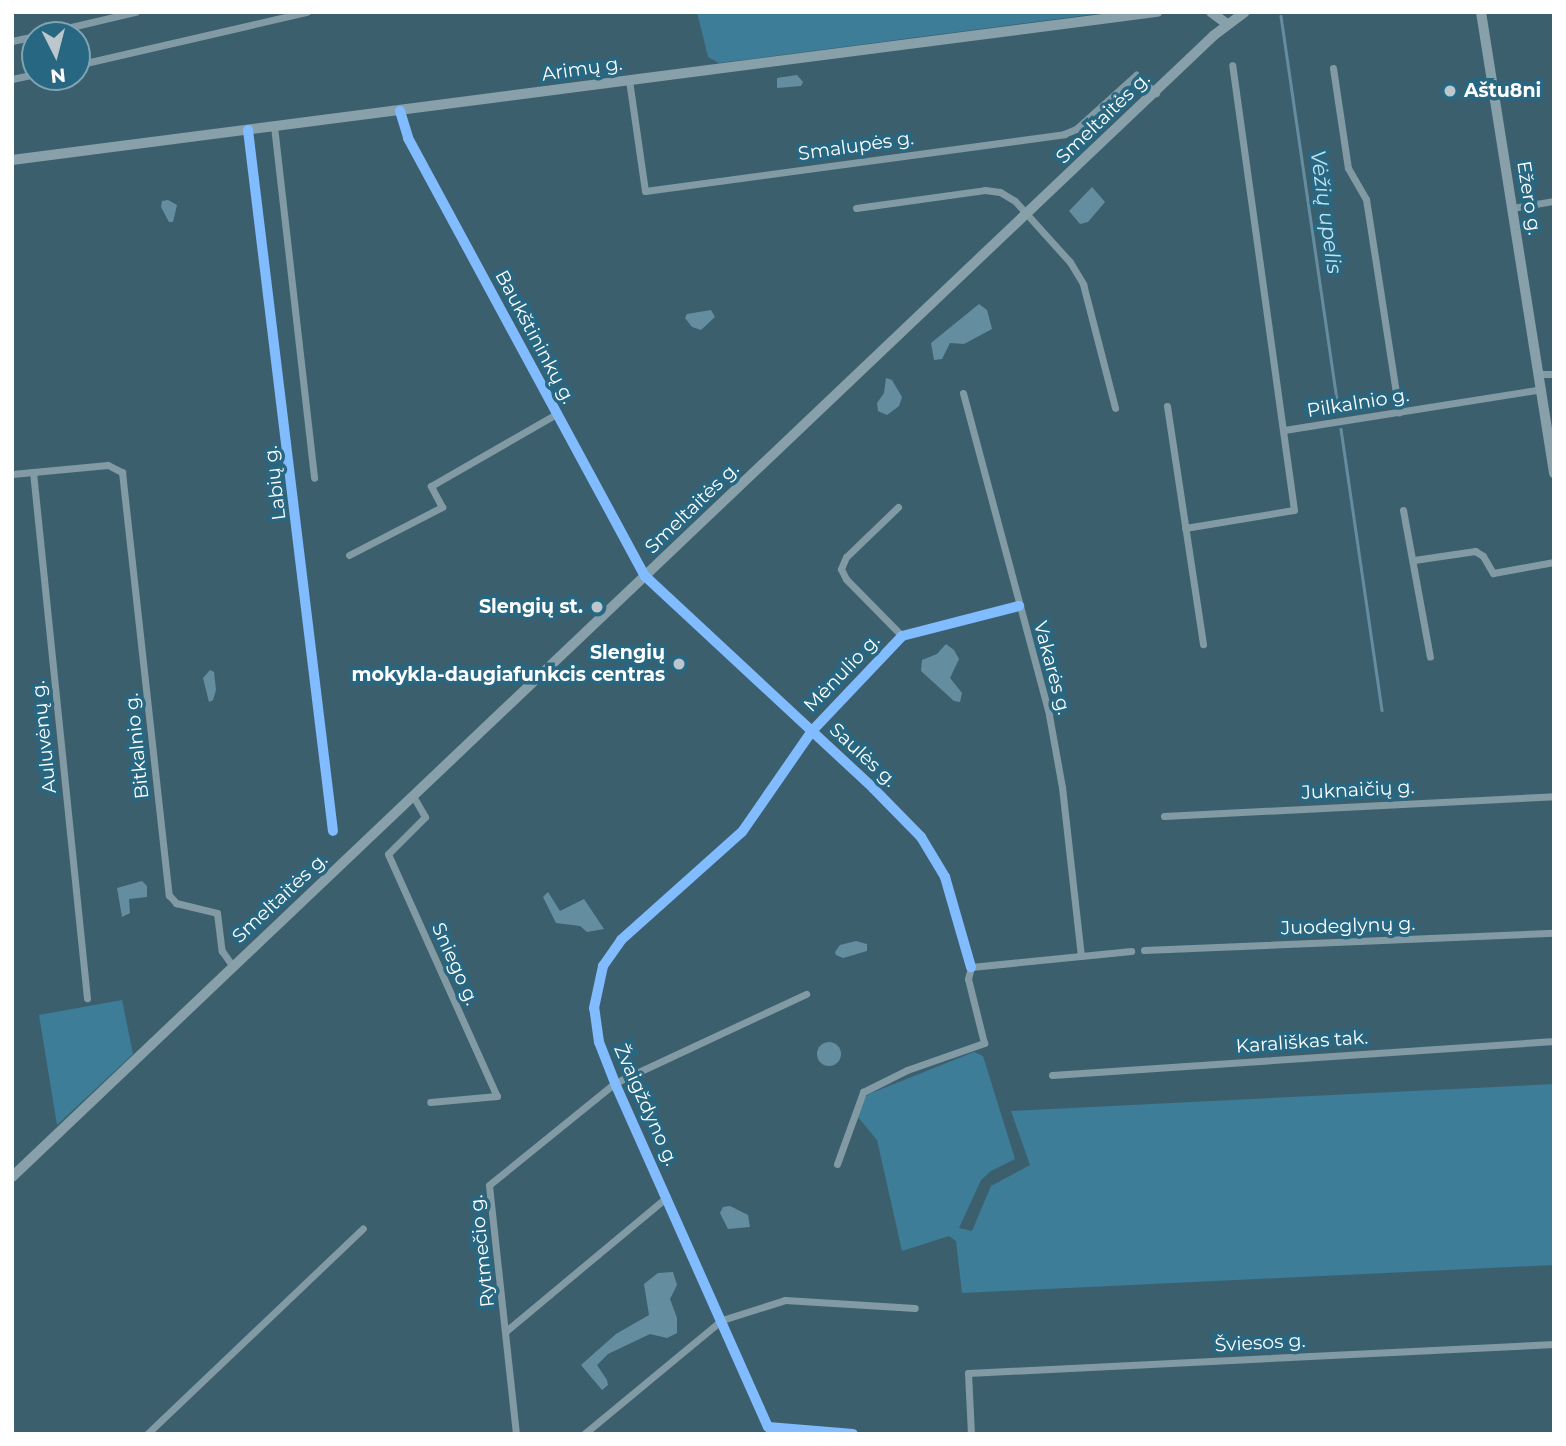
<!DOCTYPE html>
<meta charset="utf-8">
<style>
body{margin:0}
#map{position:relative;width:1566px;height:1446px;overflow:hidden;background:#3c5f6e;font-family:Montserrat,sans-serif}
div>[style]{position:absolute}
.green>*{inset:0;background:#3d7d98}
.water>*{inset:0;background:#648ea0}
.round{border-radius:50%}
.stream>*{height:2.5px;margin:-1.25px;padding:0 1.25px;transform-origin:1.25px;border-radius:1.25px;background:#648ea0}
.minor>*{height:7px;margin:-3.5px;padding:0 3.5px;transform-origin:3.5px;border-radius:3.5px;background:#829aa4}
.secondary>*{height:10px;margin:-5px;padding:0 5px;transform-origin:5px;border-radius:5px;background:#88a0a9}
.cycleway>*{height:10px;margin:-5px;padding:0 5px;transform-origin:5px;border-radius:5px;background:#80bcff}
.dots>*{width:19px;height:19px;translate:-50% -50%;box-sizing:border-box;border:4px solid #286782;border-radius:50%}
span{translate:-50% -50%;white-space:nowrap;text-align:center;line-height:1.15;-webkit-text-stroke:7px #286782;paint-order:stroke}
.street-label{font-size:19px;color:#fff}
.poi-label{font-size:19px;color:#fff;font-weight:700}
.left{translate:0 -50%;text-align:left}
.right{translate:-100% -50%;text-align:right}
.water-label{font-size:21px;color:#c0e2ef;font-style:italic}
.frame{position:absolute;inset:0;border:14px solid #fff;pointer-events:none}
.north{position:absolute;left:21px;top:21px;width:70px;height:70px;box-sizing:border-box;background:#286782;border:2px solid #7ea4b4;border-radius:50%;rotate:174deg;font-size:19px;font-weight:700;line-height:28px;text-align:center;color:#fff}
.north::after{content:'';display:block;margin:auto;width:24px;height:32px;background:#bbc7cc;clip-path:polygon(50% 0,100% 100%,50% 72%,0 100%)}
</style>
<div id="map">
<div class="green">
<i style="clip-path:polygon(697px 12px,1111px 12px,719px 63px,708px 57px)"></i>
<i style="clip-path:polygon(122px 1000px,133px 1054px,57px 1125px,39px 1015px)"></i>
<i style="clip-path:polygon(974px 1052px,983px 1056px,1015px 1159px,991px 1171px,981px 1180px,959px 1228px,972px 1231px,991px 1186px,1030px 1165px,1011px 1111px,1554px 1084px,1554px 1265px,962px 1293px,956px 1241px,949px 1236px,902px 1251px,877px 1140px,857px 1116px,863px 1099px,869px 1094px)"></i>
</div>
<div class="water">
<i style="clip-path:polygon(797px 75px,803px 82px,801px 86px,777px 88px,777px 78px)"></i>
<i style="clip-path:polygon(1092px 187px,1105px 202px,1088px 222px,1080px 224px,1069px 211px)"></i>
<i style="clip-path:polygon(168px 200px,177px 205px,173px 222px,169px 222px,161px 207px,162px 201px)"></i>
<i style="clip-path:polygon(979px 304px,987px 310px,992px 329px,964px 344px,950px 343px,942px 359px,934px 360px,931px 343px)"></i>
<i style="clip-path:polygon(711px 310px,715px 317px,701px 330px,692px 327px,685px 318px,687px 314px)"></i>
<i style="clip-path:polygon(886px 378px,892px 380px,902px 397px,899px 406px,887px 415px,878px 411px,877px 403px,884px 393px)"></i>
<i style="clip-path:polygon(946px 644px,954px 650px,959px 659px,950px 678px,962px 693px,960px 702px,954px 701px,921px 671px,922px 660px,937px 654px)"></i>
<i style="clip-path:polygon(210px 670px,214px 672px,216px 690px,213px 700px,209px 702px,203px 678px)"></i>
<i style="clip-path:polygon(142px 881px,147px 886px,147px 897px,129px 899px,130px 913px,122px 917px,117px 888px)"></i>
<i style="clip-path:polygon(548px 892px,560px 911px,584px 899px,604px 929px,587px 932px,580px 926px,556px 923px,543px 897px)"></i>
<i style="clip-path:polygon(856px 941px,867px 944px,867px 951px,843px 958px,836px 955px,835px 952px,840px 945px)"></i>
<i class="round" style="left:817px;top:1042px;width:24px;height:24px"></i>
<i style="clip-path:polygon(730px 1206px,748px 1215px,750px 1227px,728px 1229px,720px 1213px,723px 1207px)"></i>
<i style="clip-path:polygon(673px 1272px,677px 1285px,670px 1299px,677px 1318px,677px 1333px,667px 1338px,650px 1334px,608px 1354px,597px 1365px,607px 1380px,608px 1385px,602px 1390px,581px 1365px,616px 1334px,649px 1315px,644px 1284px,658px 1273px)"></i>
</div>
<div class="stream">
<i style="left:1281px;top:16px;width:400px;rotate:81.7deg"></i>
<i style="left:1341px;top:429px;width:284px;rotate:81.7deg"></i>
</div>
<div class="minor">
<i style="left:37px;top:35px;width:101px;rotate:-13.2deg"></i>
<i style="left:12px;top:41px;width:24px;rotate:-12deg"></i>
<i style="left:77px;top:65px;width:236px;rotate:-13deg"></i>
<i style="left:1333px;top:68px;width:101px;rotate:81.5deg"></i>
<i style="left:1348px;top:168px;width:36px;rotate:60deg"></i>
<i style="left:1366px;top:199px;width:216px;rotate:81.2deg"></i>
<i style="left:12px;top:79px;width:24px;rotate:-12deg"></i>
<i style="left:629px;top:80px;width:112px;rotate:81.8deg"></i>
<i style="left:645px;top:191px;width:423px;rotate:-7.7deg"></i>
<i style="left:1064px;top:134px;width:13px;rotate:-23deg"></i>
<i style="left:1076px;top:129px;width:81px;rotate:-42deg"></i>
<i style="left:1136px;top:75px;width:27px;rotate:42deg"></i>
<i style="left:400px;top:111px;width:28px;rotate:73deg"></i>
<i style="left:408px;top:138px;width:498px;rotate:61.6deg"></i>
<i style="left:645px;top:576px;width:311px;rotate:42.9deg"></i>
<i style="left:873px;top:788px;width:69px;rotate:45.6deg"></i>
<i style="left:921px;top:837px;width:47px;rotate:59deg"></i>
<i style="left:945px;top:877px;width:94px;rotate:73.9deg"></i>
<i style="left:274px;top:126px;width:354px;rotate:83.5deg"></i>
<i style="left:248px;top:130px;width:706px;rotate:83.09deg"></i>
<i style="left:856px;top:208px;width:130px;rotate:-7.9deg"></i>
<i style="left:985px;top:190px;width:15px;rotate:8deg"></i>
<i style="left:1000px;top:192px;width:17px;rotate:31deg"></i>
<i style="left:1015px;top:201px;width:82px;rotate:48deg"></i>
<i style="left:1070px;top:262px;width:26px;rotate:59deg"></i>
<i style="left:1083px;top:284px;width:128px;rotate:75.5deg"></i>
<i style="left:1512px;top:208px;width:43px;rotate:-9.5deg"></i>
<i style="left:1540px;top:374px;width:14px"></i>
<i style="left:963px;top:393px;width:333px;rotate:75deg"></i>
<i style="left:1049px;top:715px;width:73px;rotate:79.8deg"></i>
<i style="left:1062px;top:787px;width:170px;rotate:83.6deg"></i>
<i style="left:1167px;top:406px;width:241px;rotate:81.4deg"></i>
<i style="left:1284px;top:430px;width:261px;rotate:-9deg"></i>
<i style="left:33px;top:472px;width:529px;rotate:84.14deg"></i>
<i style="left:12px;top:474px;width:96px;rotate:-5.4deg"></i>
<i style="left:108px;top:465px;width:16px;rotate:27deg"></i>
<i style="left:122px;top:472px;width:426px;rotate:83.7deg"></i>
<i style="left:169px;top:895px;width:11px;rotate:49deg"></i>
<i style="left:176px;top:903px;width:42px;rotate:13.7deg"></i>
<i style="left:217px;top:913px;width:38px;rotate:83deg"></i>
<i style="left:222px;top:951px;width:19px;rotate:55deg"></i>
<i style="left:898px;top:507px;width:72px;rotate:136.1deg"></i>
<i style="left:846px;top:557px;width:13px;rotate:113deg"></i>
<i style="left:841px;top:569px;width:11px;rotate:63deg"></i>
<i style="left:846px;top:579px;width:80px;rotate:45.5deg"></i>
<i style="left:1403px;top:510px;width:149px;rotate:79.6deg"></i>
<i style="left:1185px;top:528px;width:110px;rotate:-9.4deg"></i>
<i style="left:1294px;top:510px;width:449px;rotate:-97.9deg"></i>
<i style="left:349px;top:555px;width:105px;rotate:-27.3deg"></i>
<i style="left:442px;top:507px;width:24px;rotate:-118deg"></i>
<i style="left:431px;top:486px;width:144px;rotate:-29.9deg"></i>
<i style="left:1414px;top:560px;width:62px;rotate:-8.4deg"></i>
<i style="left:1475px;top:551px;width:9px;rotate:32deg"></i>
<i style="left:1483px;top:556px;width:20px;rotate:60deg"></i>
<i style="left:1493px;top:573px;width:62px;rotate:-10.2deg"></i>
<i style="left:413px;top:796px;width:24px;rotate:60deg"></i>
<i style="left:425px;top:817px;width:52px;rotate:135deg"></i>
<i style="left:388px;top:854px;width:265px;rotate:65.8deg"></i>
<i style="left:497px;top:1096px;width:67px;rotate:174.9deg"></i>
<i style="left:1164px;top:816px;width:391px;rotate:-2.9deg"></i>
<i style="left:1144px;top:950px;width:410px;rotate:-2.4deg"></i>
<i style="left:971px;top:967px;width:161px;rotate:-5.7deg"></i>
<i style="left:1052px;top:1075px;width:503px;rotate:-3.87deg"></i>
<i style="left:837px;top:1164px;width:77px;rotate:-70.1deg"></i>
<i style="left:863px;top:1092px;width:49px;rotate:-26.6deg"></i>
<i style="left:907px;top:1070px;width:82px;rotate:-19.3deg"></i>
<i style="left:984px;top:1043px;width:66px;rotate:-104deg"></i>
<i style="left:968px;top:979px;width:12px;rotate:-76deg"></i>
<i style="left:506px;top:1331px;width:209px;rotate:-39.8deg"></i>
<i style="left:147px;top:1434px;width:298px;rotate:-43.6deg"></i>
<i style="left:516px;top:1434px;width:250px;rotate:-96.2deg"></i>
<i style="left:489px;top:1185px;width:162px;rotate:-39deg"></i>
<i style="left:615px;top:1083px;width:211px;rotate:-25deg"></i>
<i style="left:584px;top:1434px;width:179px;rotate:-39.6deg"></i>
<i style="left:722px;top:1320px;width:66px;rotate:-17.6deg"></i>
<i style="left:785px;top:1300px;width:130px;rotate:3.5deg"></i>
<i style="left:853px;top:1434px;width:85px;rotate:-175.3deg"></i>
<i style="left:768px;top:1427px;width:376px;rotate:-114deg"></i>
<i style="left:615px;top:1083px;width:44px;rotate:-111.3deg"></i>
<i style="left:599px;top:1042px;width:34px;rotate:-98deg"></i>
<i style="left:594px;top:1008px;width:43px;rotate:-77.9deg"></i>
<i style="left:603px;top:966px;width:32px;rotate:-55deg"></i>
<i style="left:621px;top:940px;width:162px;rotate:-41.8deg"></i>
<i style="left:742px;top:832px;width:123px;rotate:-55.3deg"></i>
<i style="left:812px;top:731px;width:131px;rotate:-46.5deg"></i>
<i style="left:902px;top:636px;width:121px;rotate:-14.4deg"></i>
<i style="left:971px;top:1434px;width:61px;rotate:-92.8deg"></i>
<i style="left:968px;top:1373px;width:587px;rotate:-2.83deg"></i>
</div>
<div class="secondary">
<i style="left:1211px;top:12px;width:20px;rotate:37deg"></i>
<i style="left:1481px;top:12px;width:467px;rotate:81deg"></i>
<i style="left:12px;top:160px;width:1155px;rotate:-7.37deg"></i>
<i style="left:12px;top:1177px;width:1657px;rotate:-43.53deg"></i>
<i style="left:1213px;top:36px;width:40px;rotate:-37deg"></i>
</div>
<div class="cycleway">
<i style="left:400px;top:111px;width:28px;rotate:73deg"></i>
<i style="left:408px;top:138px;width:498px;rotate:61.6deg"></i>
<i style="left:645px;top:576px;width:311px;rotate:42.9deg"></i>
<i style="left:873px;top:788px;width:69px;rotate:45.6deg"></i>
<i style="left:921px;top:837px;width:47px;rotate:59deg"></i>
<i style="left:945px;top:877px;width:94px;rotate:73.9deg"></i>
<i style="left:248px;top:130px;width:706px;rotate:83.09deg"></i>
<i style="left:853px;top:1434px;width:85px;rotate:-175.3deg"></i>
<i style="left:768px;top:1427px;width:376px;rotate:-114deg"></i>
<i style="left:615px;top:1083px;width:44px;rotate:-111.3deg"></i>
<i style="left:599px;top:1042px;width:34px;rotate:-98deg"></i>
<i style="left:594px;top:1008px;width:43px;rotate:-77.9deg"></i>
<i style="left:603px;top:966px;width:32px;rotate:-55deg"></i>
<i style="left:621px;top:940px;width:162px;rotate:-41.8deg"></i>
<i style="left:742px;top:832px;width:123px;rotate:-55.3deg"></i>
<i style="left:812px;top:731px;width:131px;rotate:-46.5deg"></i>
<i style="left:902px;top:636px;width:121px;rotate:-14.4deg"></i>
</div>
<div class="dots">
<i style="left:1450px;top:91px;background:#bbc7cc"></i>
<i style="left:597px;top:607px;background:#bbc7cc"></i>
<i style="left:679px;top:664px;background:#bbc7cc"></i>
</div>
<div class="street-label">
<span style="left:582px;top:69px;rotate:-8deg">Arimų g.</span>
<span style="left:1103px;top:118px;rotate:-44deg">Smeltaitės g.</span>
<span style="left:856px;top:146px;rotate:-8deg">Smalupės g.</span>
<span style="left:1529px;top:198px;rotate:81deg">Ežero g.</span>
<span style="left:535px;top:337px;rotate:62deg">Baukštininkų g.</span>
<span style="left:1358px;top:403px;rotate:-9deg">Pilkalnio g.</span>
<span style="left:275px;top:483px;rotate:-97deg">Labių g.</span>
<span style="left:692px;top:508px;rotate:-44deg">Smeltaitės g.</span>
<span style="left:1052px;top:668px;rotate:75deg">Vakarės g.</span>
<span style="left:842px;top:673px;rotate:-46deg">Mėnulio g.</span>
<span style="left:44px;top:737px;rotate:-96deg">Auluvėnų g.</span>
<span style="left:137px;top:746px;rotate:-96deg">Bitkalnio g.</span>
<span style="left:863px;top:755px;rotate:43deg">Saulės g.</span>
<span style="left:1358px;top:790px;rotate:-3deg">Juknaičių g.</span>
<span style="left:280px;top:898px;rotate:-43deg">Smeltaitės g.</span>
<span style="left:1348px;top:926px;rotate:-2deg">Juodeglynų g.</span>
<span style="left:455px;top:964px;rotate:66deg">Sniego g.</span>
<span style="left:1302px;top:1042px;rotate:-4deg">Karališkas tak.</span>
<span style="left:646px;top:1105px;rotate:66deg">Žvaigždyno g.</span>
<span style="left:482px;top:1251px;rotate:-96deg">Rytmečio g.</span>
<span style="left:1260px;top:1343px;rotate:-3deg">Šviesos g.</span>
</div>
<div class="poi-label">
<span class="left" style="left:1464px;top:91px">Aštu8ni</span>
<span class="right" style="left:583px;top:607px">Slengių st.</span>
<span class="right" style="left:665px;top:664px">Slengių<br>mokykla-daugiafunkcis centras</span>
</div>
<div class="water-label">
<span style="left:1326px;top:212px;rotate:82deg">Vėžių upelis</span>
</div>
<div class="frame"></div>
<div class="north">N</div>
</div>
